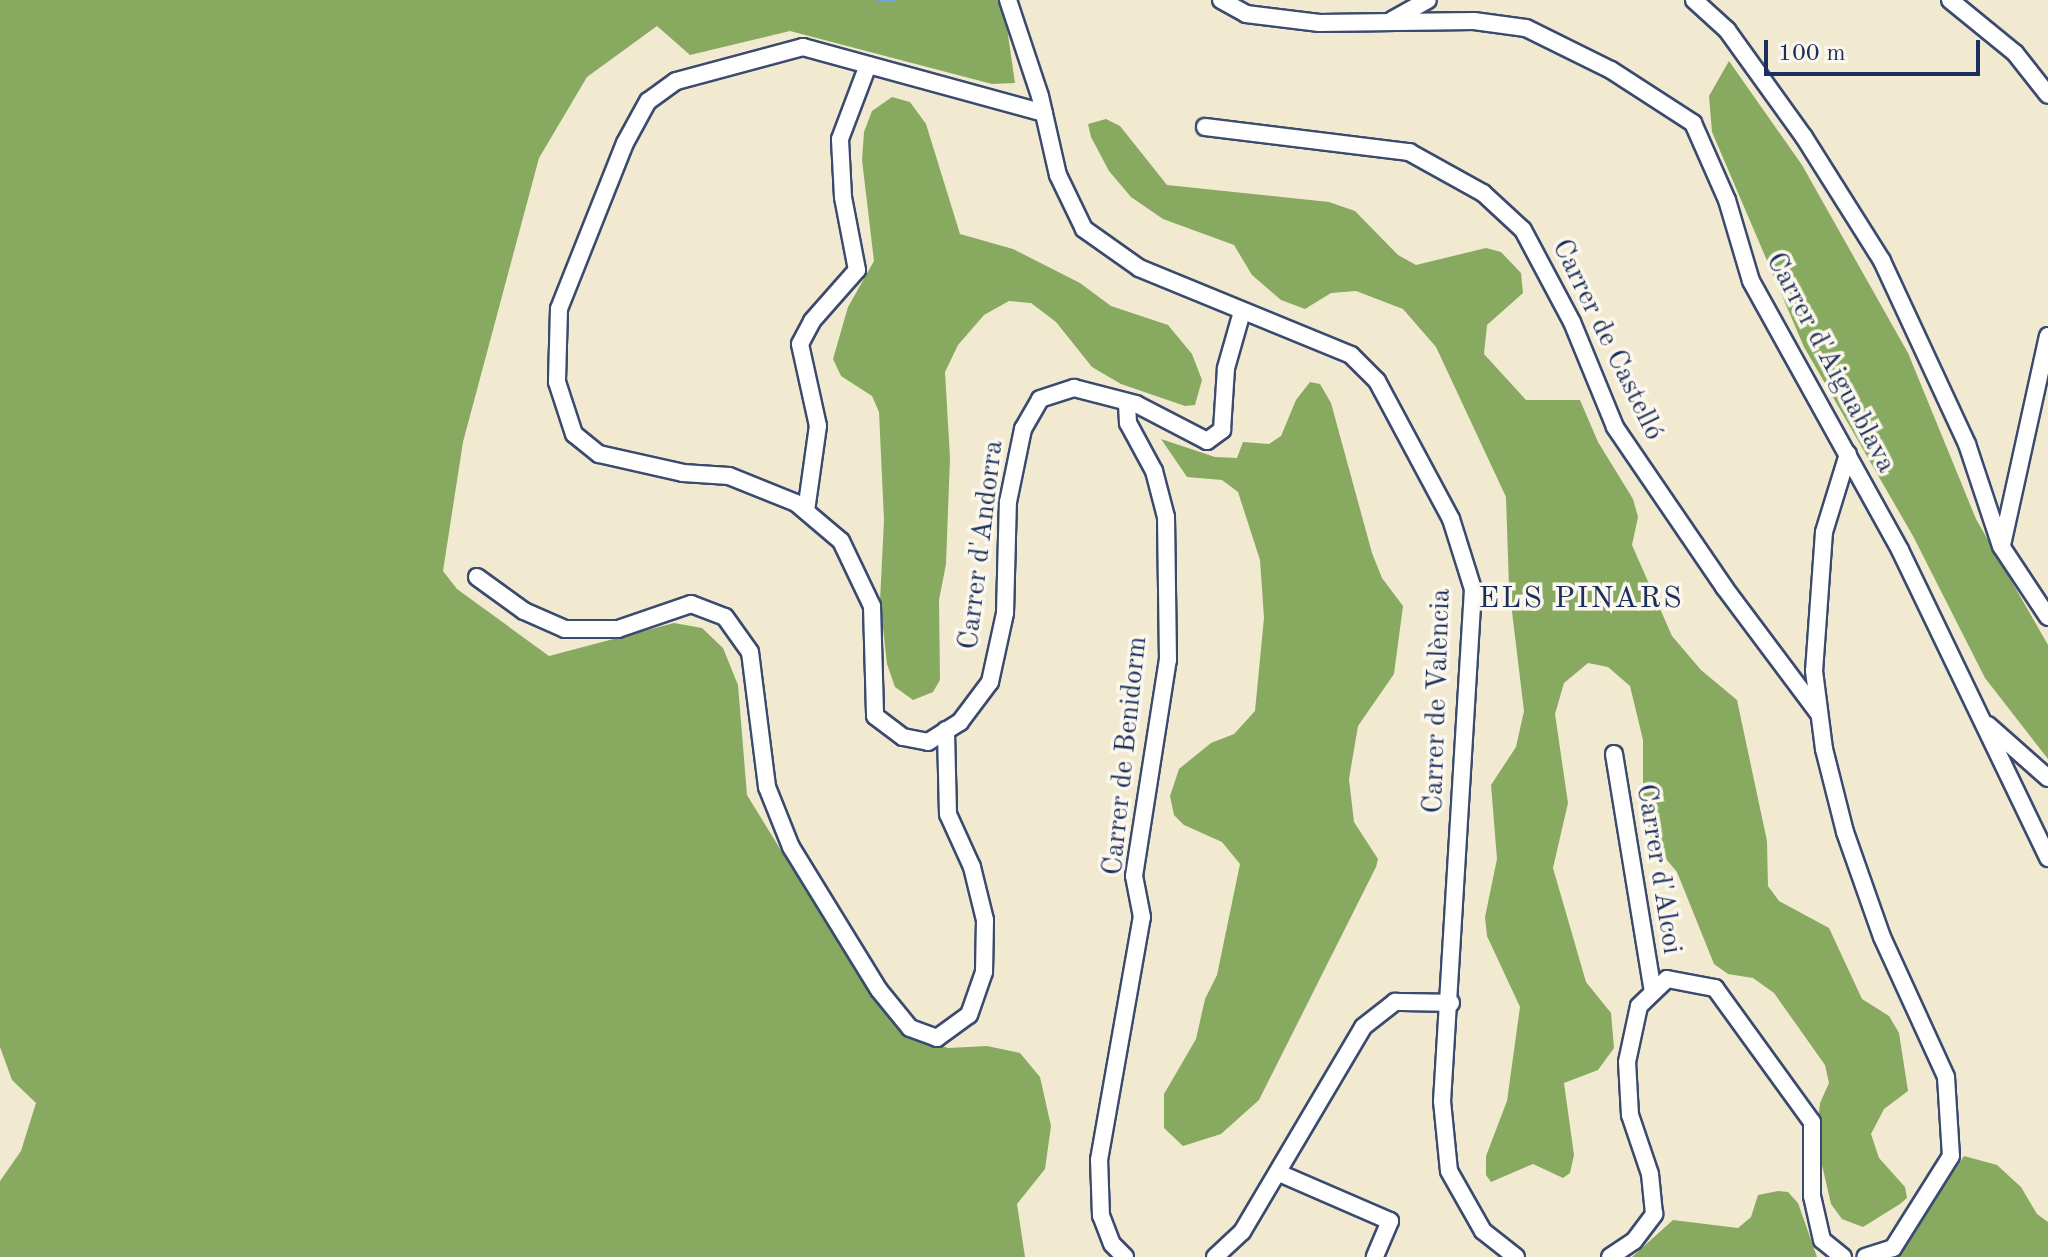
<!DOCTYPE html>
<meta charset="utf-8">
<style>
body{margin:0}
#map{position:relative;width:2048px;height:1257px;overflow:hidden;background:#f1ead1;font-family:"Old Standard TT",serif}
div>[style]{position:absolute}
.forest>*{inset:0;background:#87aa60}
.stream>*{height:4px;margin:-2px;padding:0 2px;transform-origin:2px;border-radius:2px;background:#6fa5dd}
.roads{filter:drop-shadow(2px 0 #3b4b6f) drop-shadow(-2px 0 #3b4b6f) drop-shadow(0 2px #3b4b6f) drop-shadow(0 -2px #3b4b6f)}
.minor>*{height:16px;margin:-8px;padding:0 8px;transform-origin:8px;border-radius:8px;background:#fff}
span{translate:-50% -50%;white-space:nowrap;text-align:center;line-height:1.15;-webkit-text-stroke:7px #fbf7ec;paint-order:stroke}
.street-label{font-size:28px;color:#1b2f5e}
.neighbourhood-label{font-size:30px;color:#1b2f5e;letter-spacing:2px}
.scale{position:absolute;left:1764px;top:40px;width:216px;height:36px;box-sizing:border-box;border:4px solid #1b2f5e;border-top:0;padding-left:10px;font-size:24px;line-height:28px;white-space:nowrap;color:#1b2f5e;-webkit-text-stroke:6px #fbf7ec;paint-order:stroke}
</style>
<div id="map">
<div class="forest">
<i style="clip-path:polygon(0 0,1003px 0,1015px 83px,992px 84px,790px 31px,690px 55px,657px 26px,587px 77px,539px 158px,463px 442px,443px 571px,457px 589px,549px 656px,674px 623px,702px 628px,723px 648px,738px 685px,747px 795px,819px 912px,913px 1036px,948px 1048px,987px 1046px,1020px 1053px,1040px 1077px,1051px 1126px,1045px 1169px,1017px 1204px,1025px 1257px,0 1257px,0 1181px,21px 1151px,36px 1103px,12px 1080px,0 1047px)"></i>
<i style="clip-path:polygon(1729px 61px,1802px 165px,1908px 353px,1976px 519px,2048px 645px,2048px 759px,1985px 678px,1913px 536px,1804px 347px,1712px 132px,1709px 96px)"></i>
<i style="clip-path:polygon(892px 97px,910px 102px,926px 124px,960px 234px,1013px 249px,1080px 283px,1111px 306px,1168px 325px,1192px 354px,1202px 380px,1195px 405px,1185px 406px,1121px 384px,1092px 367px,1056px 322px,1031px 303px,1009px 301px,984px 315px,958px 345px,945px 372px,950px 458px,946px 564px,939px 600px,940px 680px,933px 692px,913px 700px,895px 687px,887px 664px,880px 601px,884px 520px,879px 412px,872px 396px,841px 376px,833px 359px,848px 307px,874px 261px,862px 160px,864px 132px,872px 111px)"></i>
<i style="clip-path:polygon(1106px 119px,1120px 126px,1167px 185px,1329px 202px,1355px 211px,1398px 255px,1416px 265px,1486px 248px,1501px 252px,1521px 273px,1523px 293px,1487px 325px,1484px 354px,1526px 400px,1580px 400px,1598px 442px,1633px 499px,1638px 517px,1632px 545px,1672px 636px,1701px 670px,1737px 700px,1767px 841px,1768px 886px,1779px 901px,1829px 928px,1862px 999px,1889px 1016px,1899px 1033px,1908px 1091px,1884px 1109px,1871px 1134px,1879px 1158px,1905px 1187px,1907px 1198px,1900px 1204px,1863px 1227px,1842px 1219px,1831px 1204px,1816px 1139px,1820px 1103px,1829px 1083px,1825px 1065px,1774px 993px,1753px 978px,1728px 974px,1714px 964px,1677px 872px,1643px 832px,1643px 740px,1630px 686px,1608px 667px,1588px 663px,1564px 683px,1555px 714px,1568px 803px,1553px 868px,1586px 982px,1611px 1013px,1614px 1048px,1598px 1070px,1564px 1083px,1574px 1155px,1570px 1173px,1563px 1178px,1533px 1164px,1491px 1182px,1486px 1175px,1486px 1156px,1507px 1101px,1520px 1007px,1487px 936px,1485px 917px,1497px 859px,1491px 785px,1516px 747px,1524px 711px,1509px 587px,1506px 497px,1436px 347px,1403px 309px,1356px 291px,1331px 293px,1305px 309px,1281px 300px,1252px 275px,1234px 245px,1163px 219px,1131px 197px,1109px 171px,1091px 137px,1088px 124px)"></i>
<i style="clip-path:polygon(1310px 382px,1320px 384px,1331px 403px,1372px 553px,1382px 578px,1403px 606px,1394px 674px,1358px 726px,1349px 779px,1354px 822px,1378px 859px,1376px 867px,1259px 1100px,1221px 1134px,1183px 1146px,1164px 1128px,1164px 1094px,1196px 1039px,1205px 999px,1217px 975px,1240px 864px,1222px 842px,1184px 825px,1174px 815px,1170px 796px,1179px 769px,1211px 743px,1234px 734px,1255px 711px,1264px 618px,1260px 560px,1238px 492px,1222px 480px,1187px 477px,1161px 439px,1215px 457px,1237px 458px,1243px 442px,1269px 444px,1281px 436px,1296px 400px)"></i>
<i style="clip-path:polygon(1964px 1156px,1997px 1165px,2021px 1187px,2037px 1214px,2048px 1222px,2048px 1257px,1896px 1257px)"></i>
<i style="clip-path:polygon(1778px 1191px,1788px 1192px,1798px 1203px,1817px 1257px,1632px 1257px,1673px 1220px,1738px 1228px,1751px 1217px,1758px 1195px)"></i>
</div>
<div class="stream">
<i style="left:878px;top:0;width:15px"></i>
</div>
<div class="roads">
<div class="minor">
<i style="left:1008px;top:0;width:101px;rotate:71.6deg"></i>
<i style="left:1040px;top:96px;width:81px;rotate:77.2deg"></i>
<i style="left:1058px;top:175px;width:60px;rotate:64.3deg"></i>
<i style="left:1084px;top:229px;width:67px;rotate:35.3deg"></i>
<i style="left:1139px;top:268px;width:229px;rotate:22.3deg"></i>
<i style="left:1351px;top:355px;width:37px;rotate:45deg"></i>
<i style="left:1377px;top:381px;width:157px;rotate:61.8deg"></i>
<i style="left:1451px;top:519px;width:73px;rotate:72.6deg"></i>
<i style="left:1473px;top:589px;width:513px;rotate:93.46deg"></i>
<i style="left:1442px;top:1101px;width:70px;rotate:84.3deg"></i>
<i style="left:1449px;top:1171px;width:69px;rotate:60.5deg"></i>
<i style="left:1483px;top:1231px;width:42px;rotate:38.2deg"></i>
<i style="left:1221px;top:0;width:29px;rotate:29deg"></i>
<i style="left:1246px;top:14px;width:74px;rotate:7deg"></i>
<i style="left:1319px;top:23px;width:155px;rotate:-0.7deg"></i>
<i style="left:1474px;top:21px;width:52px;rotate:7.7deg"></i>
<i style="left:1526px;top:28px;width:95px;rotate:26.3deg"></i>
<i style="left:1611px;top:70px;width:98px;rotate:32.9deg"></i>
<i style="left:1693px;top:123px;width:84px;rotate:66.2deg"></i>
<i style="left:1727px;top:200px;width:84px;rotate:73.5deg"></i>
<i style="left:1751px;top:281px;width:308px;rotate:61deg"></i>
<i style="left:1900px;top:550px;width:342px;rotate:64.3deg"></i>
<i style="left:1694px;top:0;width:45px;rotate:42.3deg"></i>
<i style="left:1727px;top:30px;width:132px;rotate:54.3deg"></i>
<i style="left:1804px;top:137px;width:146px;rotate:57.8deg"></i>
<i style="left:1882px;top:261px;width:202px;rotate:65.1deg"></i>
<i style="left:1967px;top:444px;width:108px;rotate:71.6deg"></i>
<i style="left:2001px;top:546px;width:85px;rotate:56.5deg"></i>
<i style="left:1950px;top:0;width:84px;rotate:39.2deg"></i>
<i style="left:2015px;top:53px;width:53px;rotate:51.8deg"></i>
<i style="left:1392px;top:20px;width:41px;rotate:-29.1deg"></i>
<i style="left:1044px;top:113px;width:250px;rotate:-164.7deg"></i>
<i style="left:803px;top:47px;width:131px;rotate:165deg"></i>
<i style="left:676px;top:81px;width:34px;rotate:144deg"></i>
<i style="left:648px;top:101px;width:48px;rotate:118.7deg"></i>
<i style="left:625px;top:143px;width:179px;rotate:111.7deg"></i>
<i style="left:559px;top:309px;width:73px;rotate:91.6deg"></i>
<i style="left:557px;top:382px;width:55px;rotate:71.9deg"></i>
<i style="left:574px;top:434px;width:32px;rotate:39deg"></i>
<i style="left:599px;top:454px;width:86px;rotate:12.7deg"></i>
<i style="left:683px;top:473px;width:46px;rotate:3.7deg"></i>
<i style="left:729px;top:476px;width:72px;rotate:21.9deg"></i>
<i style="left:796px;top:503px;width:59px;rotate:40.2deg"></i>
<i style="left:841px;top:541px;width:72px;rotate:64.5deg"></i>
<i style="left:872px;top:606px;width:110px;rotate:88.4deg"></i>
<i style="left:875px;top:716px;width:35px;rotate:37deg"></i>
<i style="left:903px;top:737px;width:25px;rotate:11deg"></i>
<i style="left:928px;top:742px;width:38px;rotate:-32deg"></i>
<i style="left:960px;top:722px;width:50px;rotate:-53.1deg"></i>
<i style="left:990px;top:682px;width:71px;rotate:-77.7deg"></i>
<i style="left:1005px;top:613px;width:111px;rotate:-88.5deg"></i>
<i style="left:1008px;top:502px;width:75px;rotate:-78.4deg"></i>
<i style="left:1023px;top:429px;width:34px;rotate:-60deg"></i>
<i style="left:1040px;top:399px;width:36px;rotate:-18deg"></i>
<i style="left:1074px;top:388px;width:64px;rotate:14.5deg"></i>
<i style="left:1136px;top:404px;width:80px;rotate:27.5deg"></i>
<i style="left:1207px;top:441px;width:19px;rotate:-36deg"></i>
<i style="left:1222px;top:430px;width:62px;rotate:-86.3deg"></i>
<i style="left:1226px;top:368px;width:58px;rotate:-74.1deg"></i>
<i style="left:1205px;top:127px;width:206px;rotate:7deg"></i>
<i style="left:1409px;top:152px;width:85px;rotate:29deg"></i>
<i style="left:1483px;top:193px;width:54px;rotate:42.8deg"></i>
<i style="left:1523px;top:230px;width:104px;rotate:62deg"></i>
<i style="left:1572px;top:322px;width:113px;rotate:67.7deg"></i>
<i style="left:1615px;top:427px;width:194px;rotate:55.7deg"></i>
<i style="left:1724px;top:587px;width:159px;rotate:53.2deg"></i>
<i style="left:1848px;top:454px;width:82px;rotate:107.1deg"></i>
<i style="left:1824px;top:532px;width:139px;rotate:94.1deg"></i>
<i style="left:1814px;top:671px;width:79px;rotate:82.7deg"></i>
<i style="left:1824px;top:749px;width:86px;rotate:75.8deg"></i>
<i style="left:1845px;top:832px;width:111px;rotate:70.6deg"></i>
<i style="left:1882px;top:937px;width:154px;rotate:65.4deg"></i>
<i style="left:1946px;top:1077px;width:79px;rotate:86.4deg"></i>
<i style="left:1951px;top:1156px;width:109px;rotate:122.2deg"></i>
<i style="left:1893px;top:1248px;width:29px;rotate:162deg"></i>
<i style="left:806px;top:511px;width:86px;rotate:-82deg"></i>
<i style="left:818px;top:426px;width:84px;rotate:-102.4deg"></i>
<i style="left:800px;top:344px;width:26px;rotate:-62deg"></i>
<i style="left:812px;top:321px;width:68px;rotate:-48.6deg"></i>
<i style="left:857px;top:270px;width:74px;rotate:-100.9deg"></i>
<i style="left:843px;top:197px;width:58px;rotate:-93deg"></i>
<i style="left:840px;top:139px;width:79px;rotate:-69.3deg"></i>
<i style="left:2002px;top:545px;width:214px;rotate:-77.6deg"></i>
<i style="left:477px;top:577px;width:58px;rotate:35.9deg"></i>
<i style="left:524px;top:611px;width:45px;rotate:23.7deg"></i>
<i style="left:565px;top:629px;width:53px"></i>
<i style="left:618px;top:629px;width:77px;rotate:-18.9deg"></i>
<i style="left:691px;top:604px;width:36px;rotate:21deg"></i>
<i style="left:725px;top:617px;width:43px;rotate:54.5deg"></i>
<i style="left:750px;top:652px;width:136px;rotate:82.8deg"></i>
<i style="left:767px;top:787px;width:65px;rotate:68.2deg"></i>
<i style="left:791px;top:847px;width:168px;rotate:58.4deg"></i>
<i style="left:879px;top:990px;width:49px;rotate:50.8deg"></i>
<i style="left:910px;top:1028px;width:29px;rotate:20deg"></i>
<i style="left:937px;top:1038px;width:39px;rotate:-36deg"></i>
<i style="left:969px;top:1015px;width:46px;rotate:-70.8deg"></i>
<i style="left:984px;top:972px;width:52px;rotate:-88.9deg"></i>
<i style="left:985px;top:920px;width:55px;rotate:-103.8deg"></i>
<i style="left:972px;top:867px;width:58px;rotate:-114.4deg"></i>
<i style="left:948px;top:814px;width:84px;rotate:-91.4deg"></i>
<i style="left:1988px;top:725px;width:80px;rotate:41.5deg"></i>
<i style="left:1614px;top:754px;width:241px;rotate:80.7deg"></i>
<i style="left:1279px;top:1173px;width:121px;rotate:23.4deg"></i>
<i style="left:1390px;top:1221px;width:39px;rotate:113deg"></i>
<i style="left:1125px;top:1257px;width:18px;rotate:-135deg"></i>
<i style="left:1112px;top:1244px;width:30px;rotate:-111deg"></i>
<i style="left:1101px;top:1216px;width:56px;rotate:-92deg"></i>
<i style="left:1099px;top:1160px;width:247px;rotate:-80deg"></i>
<i style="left:1142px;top:917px;width:42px;rotate:-101deg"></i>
<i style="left:1134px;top:876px;width:219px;rotate:-81.1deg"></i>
<i style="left:1168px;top:660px;width:143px;rotate:-90.8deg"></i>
<i style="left:1166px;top:517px;width:48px;rotate:-104.6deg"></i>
<i style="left:1154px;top:471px;width:55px;rotate:-118.4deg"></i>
<i style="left:1128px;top:423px;width:21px;rotate:-93deg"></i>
<i style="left:1215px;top:1257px;width:37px;rotate:-43deg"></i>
<i style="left:1242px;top:1232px;width:238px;rotate:-59.4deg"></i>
<i style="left:1363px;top:1027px;width:41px;rotate:-38deg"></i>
<i style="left:1395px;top:1002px;width:56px;rotate:1deg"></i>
<i style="left:1610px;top:1257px;width:29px;rotate:-34deg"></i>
<i style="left:1634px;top:1241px;width:34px;rotate:-53deg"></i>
<i style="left:1654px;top:1214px;width:40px;rotate:-95.7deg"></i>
<i style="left:1650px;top:1174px;width:62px;rotate:-108.7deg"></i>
<i style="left:1630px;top:1115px;width:53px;rotate:-93.2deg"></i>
<i style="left:1627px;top:1062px;width:57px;rotate:-77.9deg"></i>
<i style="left:1639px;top:1006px;width:39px;rotate:-44deg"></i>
<i style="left:1667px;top:979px;width:49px;rotate:10.6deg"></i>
<i style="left:1715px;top:988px;width:165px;rotate:54.1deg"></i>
<i style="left:1812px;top:1122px;width:74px;rotate:90deg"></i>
<i style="left:1812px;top:1196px;width:45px;rotate:77.2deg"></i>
<i style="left:1822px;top:1240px;width:27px;rotate:39deg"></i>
</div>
</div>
<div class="street-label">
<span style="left:1607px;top:340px;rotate:64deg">Carrer de Castelló</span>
<span style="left:1830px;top:363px;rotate:62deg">Carrer d'Aiguablava</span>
<span style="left:982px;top:545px;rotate:-83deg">Carrer d'Andorra</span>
<span style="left:1438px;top:701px;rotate:-88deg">Carrer de València</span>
<span style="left:1126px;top:756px;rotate:-84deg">Carrer de Benidorm</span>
<span style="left:1658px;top:869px;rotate:81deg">Carrer d'Alcoi</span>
</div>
<div class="neighbourhood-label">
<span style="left:1581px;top:599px">ELS PINARS</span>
</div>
<div class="scale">100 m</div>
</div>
